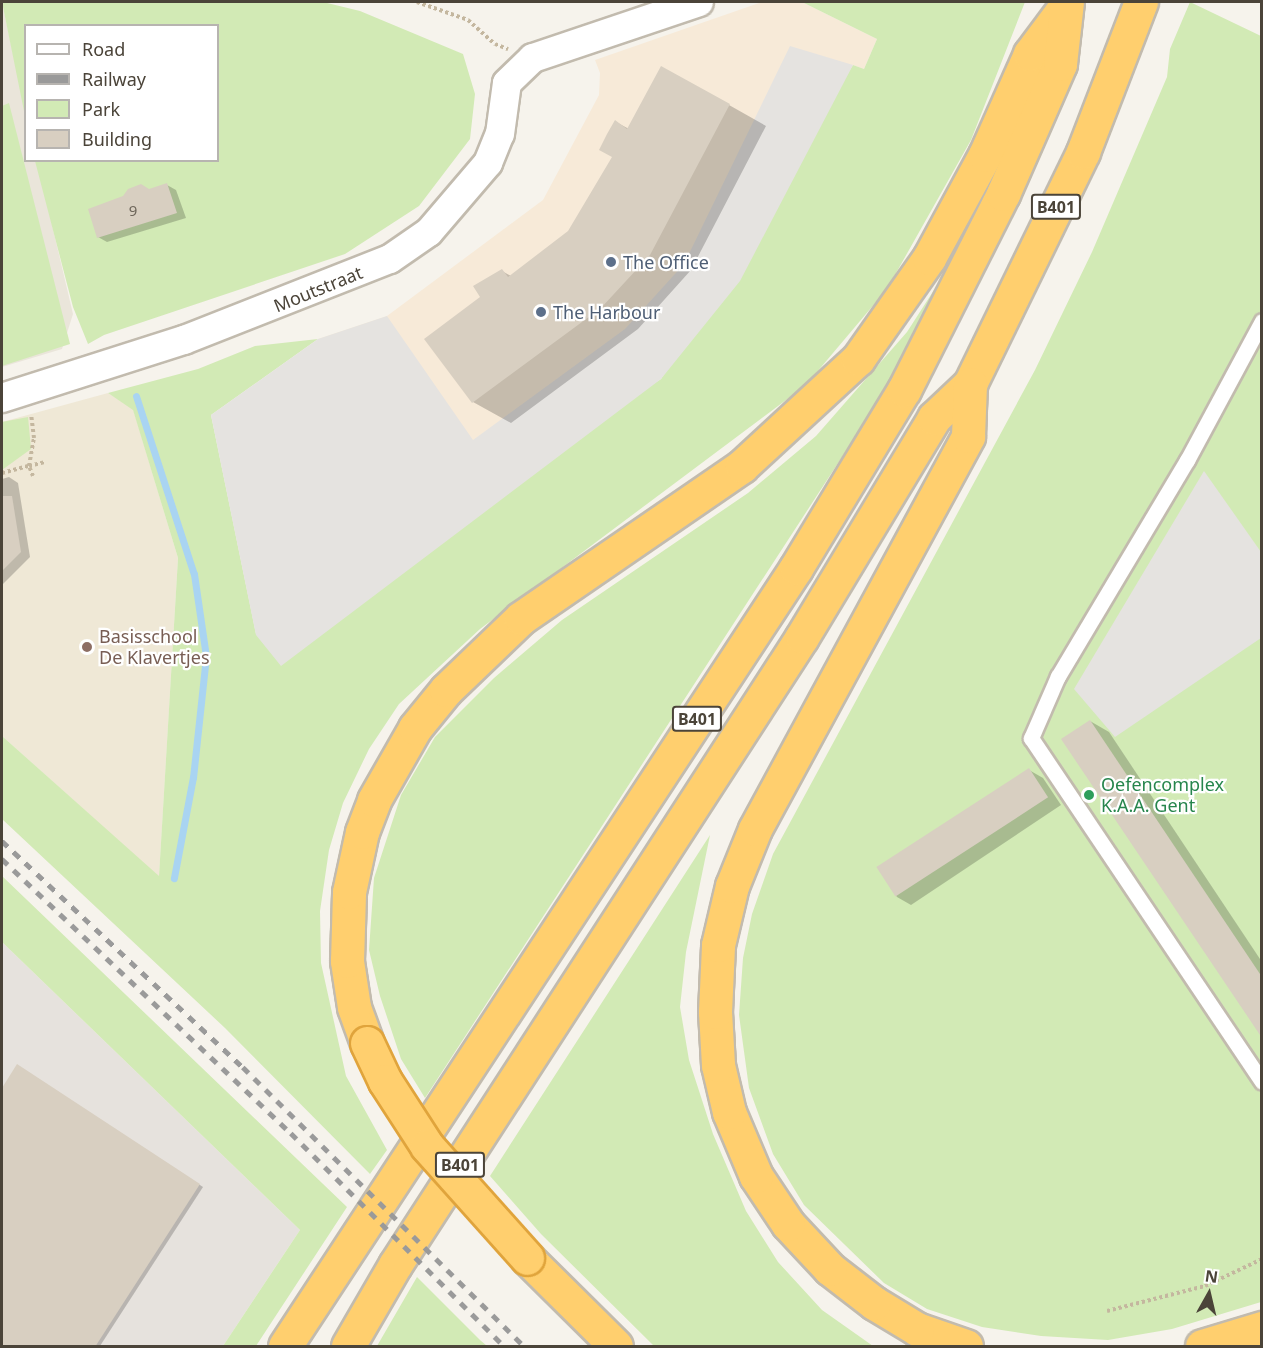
<!DOCTYPE html>
<style>
body{margin:0}
#map{position:relative;width:1263px;height:1348px;overflow:hidden;background:#f6f3ec;font-family:"Noto Sans",sans-serif}
div>[style]{position:absolute}
.residential>*{inset:0;background:#eae5da}
.commercial>*{inset:0;background:#f7ead8}
.industrial>*{inset:0;background:#e6e2dd}
.education>*{inset:0;background:#efe8d6}
.green>*{inset:0;background:#d2eab5}
.parking>*{inset:0;background:#e5e3e0}
.shadow>*{inset:0;background:#0003}
.stream>*{height:7px;margin:-3.5px;padding:0 3.5px;transform-origin:3.5px;border-radius:3.5px;background:#a9d4f2}
.building>*{inset:0;background:#d8cfc1;transform-origin:0 0}
.path>*{height:4px;margin-top:-2px;transform-origin:0;background:repeating-linear-gradient(90deg,#c4b79f 0 3px,transparent 0 6px)}
.roads{filter:drop-shadow(2px 0 #c2bbae) drop-shadow(-2px 0 #c2bbae) drop-shadow(0 2px #c2bbae) drop-shadow(0 -2px #c2bbae)}
.service>*{height:15px;margin:-7.5px;padding:0 7.5px;transform-origin:7.5px;border-radius:7.5px;background:#fff}
.minor>*{height:28px;margin:-14px;padding:0 14px;transform-origin:14px;border-radius:14px;background:#fff}
.motorway>*{height:33px;margin:-16.5px;padding:0 16.5px;transform-origin:16.5px;border-radius:16.5px;background:#ffcf6e}
.rail>*{height:4.5px;margin-top:-2.25px;transform-origin:0;background:repeating-linear-gradient(90deg,#9a9a9a 0 8px,transparent 0 16px)}
.bridges{filter:drop-shadow(2px 0 #e0a43c) drop-shadow(-2px 0 #e0a43c) drop-shadow(0 2px #e0a43c) drop-shadow(0 -2px #e0a43c)}
.motorway-bridge>*{height:33px;margin:-16.5px;padding:0 16.5px;transform-origin:16.5px;border-radius:16.5px;background:#ffcf6e}
.dots>*{width:16px;height:16px;translate:-50% -50%;box-sizing:border-box;border:3px solid #fff;border-radius:50%}
span{translate:-50% -50%;white-space:nowrap;text-align:center;line-height:1.15;-webkit-text-stroke:4.5px #fff;paint-order:stroke}
.number-label{font-size:15px;color:#6e675b}
.number-label span{-webkit-text-stroke-width:0}
.shield-label span{padding:2px 4px;background:#fff;border:2px solid;border-radius:4px;-webkit-text-stroke-width:0}
.shield-label{font-size:16px;color:#4b4439;font-weight:700}
.service-label{font-size:18px;color:#4e5e75}
.left{translate:0 -50%;text-align:left}
.street-label{font-size:18px;color:#4b4439}
.education-label{font-size:18px;color:#785e54}
.leisure-label{font-size:18px;color:#27864d}
.frame{position:absolute;inset:0;border:3px solid #4b4439;pointer-events:none}
.legend{position:absolute;left:24px;top:24px;width:195px;height:138px;box-sizing:border-box;background:#fff;border:2px solid #b7b4b0;margin:0;padding:8px 10px;list-style:none;font-size:18px;color:#4b4439}
.legend li{display:flex;align-items:center;gap:12px;height:30px}
.legend b{width:30px;border:2px solid #b7b4b0}
.north{position:absolute;left:1179px;top:1264px;width:60px;height:60px;-webkit-text-stroke:4px #fff;paint-order:stroke;rotate:8deg;font-size:16px;font-weight:700;line-height:24px;text-align:center;color:#4b4439}
.north::after{content:'';display:block;margin:auto;width:21px;height:27px;background:#4b4439;clip-path:polygon(50% 0,100% 100%,50% 72%,0 100%)}
</style>
<div id="map">
<div class="residential">
<i style="clip-path:polygon(2px 2px,25px 110px,26px 160px,37px 161px,73px 314px,62px 349px,2px 367px)"></i>
</div>
<div class="commercial">
<i style="clip-path:polygon(762px 2px,802px 2px,877px 39px,864px 69px,853px 65px,740px 281px,281px 666px,318px 339px,387px 316px,543px 200px,599px 95px,600px 73px,595px 60px)"></i>
</div>
<div class="industrial">
<i style="clip-path:polygon(2px 942px,300px 1230px,223px 1346px,2px 1346px)"></i>
</div>
<div class="education">
<i style="clip-path:polygon(108px 393px,133px 409px,178px 558px,159px 877px,2px 736px,2px 422px)"></i>
</div>
<div class="green">
<i style="clip-path:polygon(2px 2px,323px 2px,360px 11px,463px 54px,475px 94px,470px 139px,419px 206px,345px 254px,104px 335px,88px 344px,73px 307px,35px 161px,218px 160px,218px 26px,26px 26px,25px 116px)"></i>
<i style="clip-path:polygon(802px 2px,1025px 2px,971px 140px,887px 289px,806px 385px,480px 629px,399px 704px,369px 749px,343px 803px,329px 850px,320px 911px,321px 963px,346px 1076px,387px 1150px,370px 1174px,225px 1028px,2px 819px,2px 736px,159px 876px,178px 558px,133px 410px,108px 393px,198px 369px,255px 346px,318px 339px,211px 415px,256px 634px,661px 379px,853px 65px,864px 69px,877px 39px)"></i>
<i style="clip-path:polygon(1190px 2px,1261px 36px,1261px 1302px,1172px 1329px,1108px 1340px,1041px 1336px,982px 1327px,927px 1309px,884px 1283px,804px 1205px,773px 1154px,749px 1088px,739px 1015px,743px 958px,752px 914px,773px 854px,1035px 370px,1092px 252px,1167px 77px,1170px 49px)"></i>
<i style="clip-path:polygon(9px 103px,70px 344px,2px 366px,2px 106px)"></i>
<i style="clip-path:polygon(934px 290px,938px 293px,894px 377px,425px 1098px,401px 1059px,380px 996px,369px 950px,374px 878px,401px 795px,435px 737px,494px 678px,562px 620px,748px 493px,816px 436px,907px 332px)"></i>
<i style="clip-path:polygon(28px 417px,31px 449px,2px 470px,2px 422px)"></i>
<i style="clip-path:polygon(710px 835px,686px 952px,680px 1007px,689px 1060px,713px 1134px,746px 1211px,778px 1262px,822px 1310px,873px 1346px,654px 1346px,541px 1234px,490px 1176px)"></i>
<i style="clip-path:polygon(2px 876px,347px 1207px,256px 1346px,223px 1346px,300px 1230px,2px 942px)"></i>
<i style="clip-path:polygon(417px 1277px,480px 1340px,487px 1346px,377px 1346px)"></i>
</div>
<div class="parking">
<i style="clip-path:polygon(790px 46px,853px 65px,740px 281px,661px 379px,281px 666px,256px 635px,211px 415px,318px 339px,387px 316px,473px 440px,625px 329px,684px 264px)"></i>
<i style="clip-path:polygon(1204px 471px,1261px 552px,1261px 638px,1115px 737px,1074px 689px)"></i>
</div>
<div class="shadow">
<i style="clip-path:polygon(729px 105px,766px 126px,691px 270px,638px 329px,511px 423px,473px 402px,427px 339px,482px 297px,502px 271px,511px 276px,569px 233px,614px 157px,616px 122px,629px 129px)"></i>
<i style="clip-path:polygon(167px 185px,176px 190px,186px 218px,107px 242px,98px 237px,124px 198px)"></i>
<i style="clip-path:polygon(9px 477px,18px 483px,30px 557px,2px 585px,2px 479px)"></i>
<i style="clip-path:polygon(1090px 721px,1109px 732px,1262px 962px,1262px 1035px)"></i>
<i style="clip-path:polygon(1029px 770px,1043px 778px,1061px 805px,911px 905px,897px 897px,879px 869px)"></i>
<i style="clip-path:polygon(17px 1066px,203px 1187px,100px 1346px,2px 1346px,2px 1091px)"></i>
</div>
<div class="stream">
<i style="left:136px;top:396px;width:187px;rotate:72deg"></i>
<i style="left:194px;top:574px;width:83px;rotate:81.7deg"></i>
<i style="left:206px;top:656px;width:122px;rotate:96.1deg"></i>
<i style="left:193px;top:777px;width:103px;rotate:100.7deg"></i>
</div>
<div class="building">
<i style="clip-path:polygon(661px 66px,730px 104px,650px 255px,601px 308px,472px 403px,424px 339px,480px 297px,473px 286px,502px 269px,508px 277px,568px 231px,612px 157px,599px 150px,607px 134px,615px 120px,627px 129px)"></i>
<i style="clip-path:polygon(167px 183px,177px 213px,97px 238px,88px 209px,123px 196px,128px 189px,141px 184px,149px 189px)"></i>
<i style="clip-path:polygon(2px 496px,12px 496px,21px 552px,2px 571px)"></i>
<i style="clip-path:polygon(1090px 720px,1262px 977px,1262px 1038px,1061px 739px)"></i>
<i style="left:1029px;top:768px;width:35px;height:182px;rotate:57deg"></i>
<i style="clip-path:polygon(17px 1064px,200px 1184px,95px 1347px,2px 1347px,2px 1088px)"></i>
</div>
<div class="path">
<i style="left:417px;top:2px;width:54px;rotate:19.4deg"></i>
<i style="left:468px;top:20px;width:36px;rotate:42deg"></i>
<i style="left:495px;top:44px;width:14px;rotate:21deg"></i>
<i style="left:2px;top:473px;width:28px;rotate:-15deg"></i>
<i style="left:29px;top:466px;width:28px;rotate:-80deg"></i>
<i style="left:34px;top:438px;width:23px;rotate:-97deg"></i>
<i style="left:33px;top:476px;width:11px;rotate:-112deg"></i>
<i style="left:29px;top:466px;width:16px;rotate:-14deg"></i>
<i style="left:1107px;top:1311px;width:101px;rotate:-14.3deg"></i>
<i style="left:1205px;top:1286px;width:63px;rotate:-25.3deg"></i>
</div>
<div class="roads">
<div class="service">
<i style="left:1262px;top:321px;width:158px;rotate:118.3deg"></i>
<i style="left:1187px;top:460px;width:252px;rotate:120.8deg"></i>
<i style="left:1058px;top:676px;width:68px;rotate:113.5deg"></i>
<i style="left:1031px;top:738px;width:414px;rotate:56.1deg"></i>
</div>
<div class="minor">
<i style="left:2px;top:398px;width:191px;rotate:-17.7deg"></i>
<i style="left:184px;top:340px;width:221px;rotate:-21.5deg"></i>
<i style="left:390px;top:259px;width:47px;rotate:-34.7deg"></i>
<i style="left:429px;top:232px;width:91px;rotate:-49.5deg"></i>
<i style="left:488px;top:163px;width:31px;rotate:-68deg"></i>
<i style="left:500px;top:134px;width:51px;rotate:-82.2deg"></i>
<i style="left:507px;top:83px;width:36px;rotate:-44deg"></i>
<i style="left:533px;top:58px;width:175px;rotate:-18.6deg"></i>
</div>
<div class="motorway">
<i style="left:367px;top:1043px;width:38px;rotate:-110deg"></i>
<i style="left:354px;top:1007px;width:47px;rotate:-98.7deg"></i>
<i style="left:347px;top:961px;width:69px;rotate:-88.3deg"></i>
<i style="left:349px;top:892px;width:61px;rotate:-77.8deg"></i>
<i style="left:362px;top:832px;width:34px;rotate:-69deg"></i>
<i style="left:374px;top:800px;width:83px;rotate:-60.3deg"></i>
<i style="left:415px;top:728px;width:49px;rotate:-50.8deg"></i>
<i style="left:446px;top:690px;width:104px;rotate:-43.8deg"></i>
<i style="left:521px;top:618px;width:268px;rotate:-34.5deg"></i>
<i style="left:742px;top:466px;width:158px;rotate:-42.7deg"></i>
<i style="left:858px;top:359px;width:123px;rotate:-54.9deg"></i>
<i style="left:929px;top:258px;width:117px;rotate:-61.5deg"></i>
<i style="left:985px;top:155px;width:111px;rotate:-66deg"></i>
<i style="left:1030px;top:54px;width:59px;rotate:-53.3deg"></i>
<i style="left:527px;top:1258px;width:125px;rotate:44.7deg"></i>
<i style="left:285px;top:1346px;width:931px;rotate:-56.7deg"></i>
<i style="left:796px;top:568px;width:208px;rotate:-58.8deg"></i>
<i style="left:904px;top:390px;width:220px;rotate:-63.2deg"></i>
<i style="left:1003px;top:194px;width:142px;rotate:-66.3deg"></i>
<i style="left:1060px;top:64px;width:62px;rotate:-83.6deg"></i>
<i style="left:348px;top:1346px;width:94px;rotate:-59.9deg"></i>
<i style="left:395px;top:1265px;width:748px;rotate:-57.05deg"></i>
<i style="left:802px;top:637px;width:256px;rotate:-58.9deg"></i>
<i style="left:934px;top:418px;width:50px;rotate:-43.4deg"></i>
<i style="left:970px;top:384px;width:258px;rotate:-64deg"></i>
<i style="left:1083px;top:152px;width:161px;rotate:-68.9deg"></i>
<i style="left:966px;top:1346px;width:52px;rotate:-160.9deg"></i>
<i style="left:917px;top:1329px;width:50px;rotate:-148.8deg"></i>
<i style="left:874px;top:1303px;width:56px;rotate:-142.3deg"></i>
<i style="left:830px;top:1269px;width:62px;rotate:-133deg"></i>
<i style="left:788px;top:1224px;width:58px;rotate:-123.7deg"></i>
<i style="left:756px;top:1176px;width:69px;rotate:-112.9deg"></i>
<i style="left:729px;top:1112px;width:48px;rotate:-103.2deg"></i>
<i style="left:718px;top:1065px;width:53px;rotate:-93.2deg"></i>
<i style="left:715px;top:1012px;width:67px;rotate:-87.4deg"></i>
<i style="left:718px;top:945px;width:61px;rotate:-76.7deg"></i>
<i style="left:732px;top:886px;width:61px;rotate:-68deg"></i>
<i style="left:755px;top:829px;width:447px;rotate:-61.5deg"></i>
<i style="left:968px;top:436px;width:52px;rotate:-87.8deg"></i>
<i style="left:1202px;top:1346px;width:63px;rotate:-16.7deg"></i>
</div>
</div>
<div class="rail">
<i style="left:2px;top:841px;width:330px;rotate:43.2deg"></i>
<i style="left:243px;top:1067px;width:396px;rotate:44.8deg"></i>
<i style="left:2px;top:859px;width:398px;rotate:43.5deg"></i>
<i style="left:291px;top:1133px;width:301px;rotate:45deg"></i>
</div>
<div class="bridges">
<div class="motorway-bridge">
<i style="left:367px;top:1043px;width:42px;rotate:64.7deg"></i>
<i style="left:385px;top:1081px;width:77px;rotate:57.1deg"></i>
<i style="left:427px;top:1146px;width:150px;rotate:48.2deg"></i>
</div>
</div>
<div class="dots">
<i style="left:611px;top:262px;background:#5c6f8a"></i>
<i style="left:541px;top:312px;background:#5c6f8a"></i>
<i style="left:87px;top:647px;background:#8d6e63"></i>
<i style="left:1089px;top:795px;background:#2e9e5b"></i>
</div>
<div class="number-label">
<span style="left:133px;top:211px">9</span>
</div>
<div class="shield-label">
<span style="left:1056px;top:207px">B401</span>
<span style="left:697px;top:719px">B401</span>
<span style="left:460px;top:1165px">B401</span>
</div>
<div class="service-label">
<span class="left" style="left:623px;top:262px">The Office</span>
<span class="left" style="left:553px;top:312px">The Harbour</span>
</div>
<div class="street-label">
<span style="left:318px;top:289px;rotate:-22deg">Moutstraat</span>
</div>
<div class="education-label">
<span class="left" style="left:99px;top:647px">Basisschool<br>De Klavertjes</span>
</div>
<div class="leisure-label">
<span class="left" style="left:1101px;top:795px">Oefencomplex<br>K.A.A. Gent</span>
</div>
<div class="frame"></div>
<ul class="legend">
<li><b style="height:8px;background:#fff"></b>Road</li>
<li><b style="height:8px;background:#9a9a9a"></b>Railway</li>
<li><b style="height:16px;background:#d2eab5"></b>Park</li>
<li><b style="height:16px;background:#d8cfc1"></b>Building</li>
</ul>
<div class="north">N</div>
</div>
